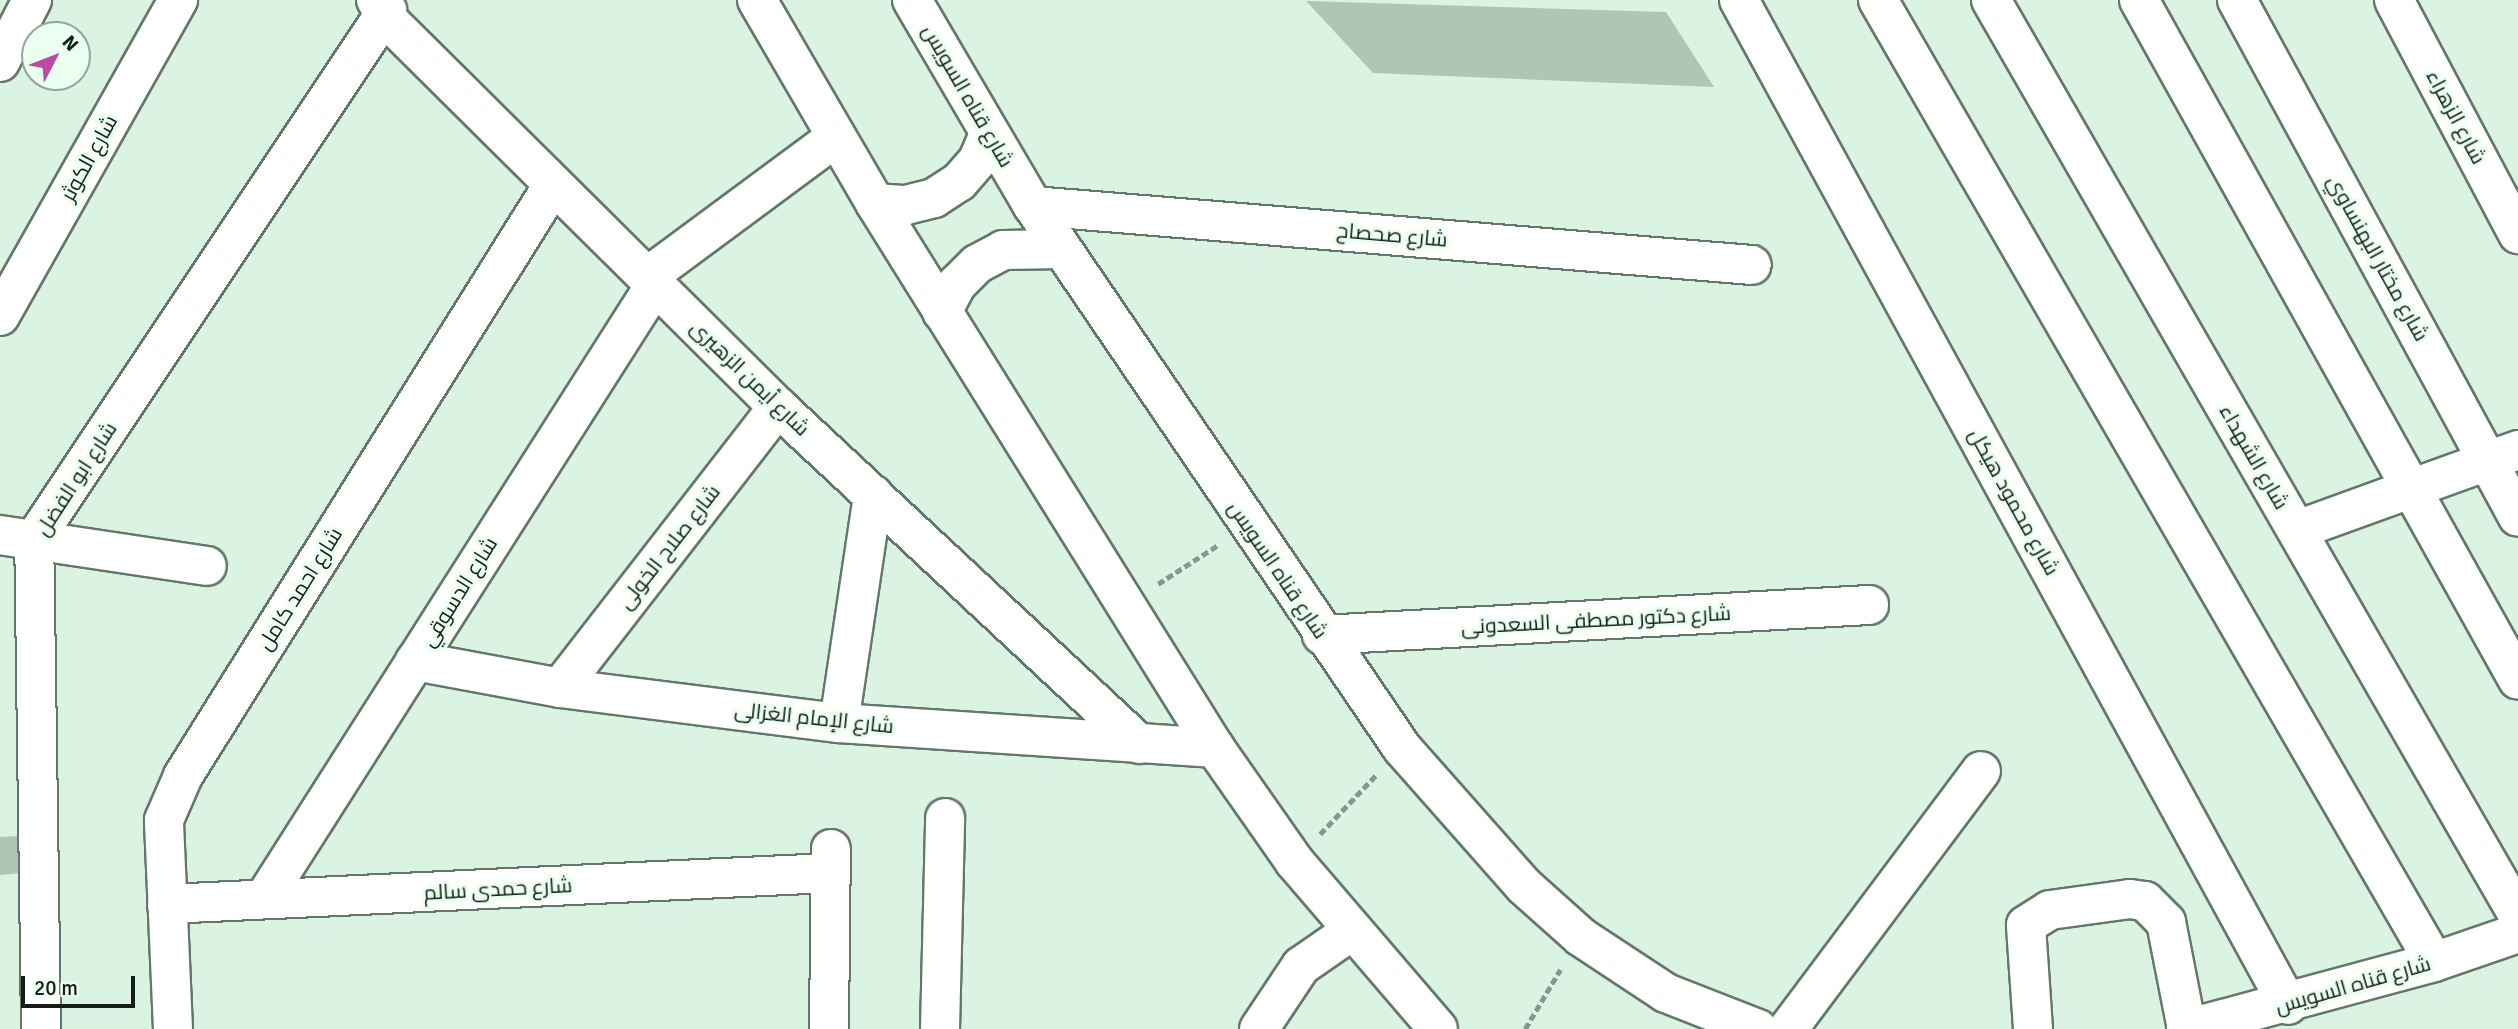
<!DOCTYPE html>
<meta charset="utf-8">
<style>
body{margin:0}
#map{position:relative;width:2518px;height:1029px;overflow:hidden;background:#dbf3e2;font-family:Signika,Cairo,sans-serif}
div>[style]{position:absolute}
.building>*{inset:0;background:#afc6b6}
.path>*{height:4.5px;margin-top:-2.25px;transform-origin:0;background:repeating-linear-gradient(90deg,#86988c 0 7px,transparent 0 10.5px)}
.roads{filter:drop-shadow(2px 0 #637869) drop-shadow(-2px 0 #637869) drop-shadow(0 2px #637869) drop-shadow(0 -2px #637869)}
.minor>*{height:38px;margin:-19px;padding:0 19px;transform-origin:19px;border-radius:19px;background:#fff}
.major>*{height:38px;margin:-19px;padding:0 19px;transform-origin:19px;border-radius:19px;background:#fff}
span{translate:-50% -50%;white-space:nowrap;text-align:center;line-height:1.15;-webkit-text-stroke:6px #ebfff1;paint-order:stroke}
.street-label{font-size:21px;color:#141d17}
.north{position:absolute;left:21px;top:21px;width:70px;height:70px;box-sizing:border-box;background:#ebfff1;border:2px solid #95a59a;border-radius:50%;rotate:48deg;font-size:19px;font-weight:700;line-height:28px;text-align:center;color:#141d17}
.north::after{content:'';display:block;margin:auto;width:24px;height:32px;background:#b94aa7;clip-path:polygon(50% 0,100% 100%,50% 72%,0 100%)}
.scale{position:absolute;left:21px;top:976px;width:114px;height:32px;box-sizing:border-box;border:4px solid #141d17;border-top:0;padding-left:9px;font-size:21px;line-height:24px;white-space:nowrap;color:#141d17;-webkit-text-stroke:5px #ebfff1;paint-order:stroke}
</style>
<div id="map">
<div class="building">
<i style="clip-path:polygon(1306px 1px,1666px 12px,1714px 87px,1373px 73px)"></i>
<i style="clip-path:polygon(19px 836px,22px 873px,0 875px,0 837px)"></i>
</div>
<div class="path">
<i style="left:1158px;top:584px;width:72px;rotate:-33deg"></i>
<i style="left:1320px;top:834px;width:83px;rotate:-46.5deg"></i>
<i style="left:1525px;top:1029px;width:69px;rotate:-59.3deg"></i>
</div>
<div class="roads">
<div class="minor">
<i style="left:376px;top:0;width:23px;rotate:59deg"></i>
<i style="left:388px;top:20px;width:549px;rotate:44.78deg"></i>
<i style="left:778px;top:407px;width:494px;rotate:43deg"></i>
<i style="left:1739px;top:0;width:1145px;rotate:61.35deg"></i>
<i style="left:1878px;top:0;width:1111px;rotate:59.97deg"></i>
<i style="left:1991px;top:0;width:1056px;rotate:60.06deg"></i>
<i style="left:2139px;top:0;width:778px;rotate:60.87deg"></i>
<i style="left:2237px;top:0;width:588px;rotate:61.48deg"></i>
<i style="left:2394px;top:0;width:265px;rotate:62.1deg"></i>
<i style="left:0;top:62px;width:70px;rotate:-62.7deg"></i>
<i style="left:1033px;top:206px;width:721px;rotate:4.69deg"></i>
<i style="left:647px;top:277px;width:234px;rotate:-36.5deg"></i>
<i style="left:0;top:316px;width:363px;rotate:-60.6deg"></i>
<i style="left:2297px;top:530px;width:235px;rotate:-19.9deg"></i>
<i style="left:0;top:535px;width:209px;rotate:8.5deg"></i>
<i style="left:1322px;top:635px;width:548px;rotate:-3.14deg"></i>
<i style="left:415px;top:661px;width:147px;rotate:10.5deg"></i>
<i style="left:560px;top:688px;width:281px;rotate:7.2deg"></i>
<i style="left:839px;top:723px;width:377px;rotate:3.8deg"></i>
<i style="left:560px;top:688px;width:356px;rotate:-52.2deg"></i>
<i style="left:839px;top:723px;width:231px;rotate:-81.5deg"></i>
<i style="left:264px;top:899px;width:728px;rotate:-57.51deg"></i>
<i style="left:167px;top:904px;width:664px;rotate:-2.68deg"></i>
<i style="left:41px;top:1029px;width:489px;rotate:-90.8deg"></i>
<i style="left:34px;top:540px;width:637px;rotate:-56.33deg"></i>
<i style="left:173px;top:1029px;width:209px;rotate:-92.5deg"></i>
<i style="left:164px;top:820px;width:48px;rotate:-66.6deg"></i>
<i style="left:183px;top:776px;width:697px;rotate:-57.95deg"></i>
<i style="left:829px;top:1029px;width:180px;rotate:-89.4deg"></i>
<i style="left:940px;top:1029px;width:211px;rotate:-88.6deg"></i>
<i style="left:1259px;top:1029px;width:76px;rotate:-56.3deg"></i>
<i style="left:1301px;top:966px;width:63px;rotate:-34.7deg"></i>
<i style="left:1788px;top:1029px;width:322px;rotate:-53.2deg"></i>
<i style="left:2033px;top:1029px;width:104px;rotate:-93.9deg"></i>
<i style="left:2026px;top:925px;width:28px;rotate:-32deg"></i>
<i style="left:2050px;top:910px;width:81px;rotate:-7.8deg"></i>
<i style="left:2130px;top:899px;width:15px;rotate:8deg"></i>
<i style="left:2145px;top:901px;width:30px;rotate:45deg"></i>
<i style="left:2166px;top:922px;width:109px;rotate:78.9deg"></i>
</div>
<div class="major">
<i style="left:757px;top:0;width:235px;rotate:59.8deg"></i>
<i style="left:875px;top:203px;width:642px;rotate:58.04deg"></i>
<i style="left:1215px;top:748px;width:138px;rotate:55deg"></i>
<i style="left:1294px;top:861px;width:221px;rotate:49.4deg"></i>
<i style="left:912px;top:0;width:239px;rotate:59.6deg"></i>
<i style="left:1033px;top:206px;width:656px;rotate:55.75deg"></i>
<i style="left:1402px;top:748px;width:184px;rotate:48.5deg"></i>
<i style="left:1524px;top:886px;width:76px;rotate:41.8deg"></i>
<i style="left:1581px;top:937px;width:102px;rotate:33.4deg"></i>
<i style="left:1666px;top:993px;width:99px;rotate:21.4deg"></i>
<i style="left:875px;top:203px;width:31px;rotate:4deg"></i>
<i style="left:906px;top:205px;width:29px;rotate:-14deg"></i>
<i style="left:934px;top:198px;width:30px;rotate:-33deg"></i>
<i style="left:959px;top:182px;width:29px;rotate:-49deg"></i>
<i style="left:978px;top:160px;width:28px;rotate:-67deg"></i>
<i style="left:942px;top:312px;width:32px;rotate:-62deg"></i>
<i style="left:957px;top:284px;width:28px;rotate:-45deg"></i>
<i style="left:977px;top:264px;width:30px;rotate:-28deg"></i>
<i style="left:1003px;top:250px;width:59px;rotate:-1deg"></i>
<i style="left:2186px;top:1029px;width:257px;rotate:-15.1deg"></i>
<i style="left:2434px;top:962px;width:89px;rotate:-19deg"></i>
</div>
</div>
<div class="street-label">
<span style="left:968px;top:96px;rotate:60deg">شارع قناه السويس</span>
<span style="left:2456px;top:117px;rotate:62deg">شارع الزهراء</span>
<span style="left:89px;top:158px;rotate:-61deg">شارع الكوثر</span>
<span style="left:1392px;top:235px;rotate:5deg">شارع صحصاح</span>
<span style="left:2378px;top:258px;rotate:61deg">شارع مختار البهنساوي</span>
<span style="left:750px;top:378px;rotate:44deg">شارع أيمن الزهيرى</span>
<span style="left:2254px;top:457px;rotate:60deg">شارع الشهداء</span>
<span style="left:76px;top:479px;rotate:-57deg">شارع ابو الفضل</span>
<span style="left:2014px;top:502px;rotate:61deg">شارع محمود هيكل</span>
<span style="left:669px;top:547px;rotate:-52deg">شارع صلاح الخولى</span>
<span style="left:1278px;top:570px;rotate:56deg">شارع قناه السويس</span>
<span style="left:300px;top:589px;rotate:-58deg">شارع احمد كامل</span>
<span style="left:459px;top:592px;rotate:-58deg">شارع الدسوقي</span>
<span style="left:1596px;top:620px;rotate:-3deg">شارع دكتور مصطفى السعدونى</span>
<span style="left:814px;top:718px;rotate:6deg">شارع الإمام الغزالى</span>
<span style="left:498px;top:889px;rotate:-3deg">شارع حمدى سالم</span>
<span style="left:2353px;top:985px;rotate:-16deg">شارع قناه السويس</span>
</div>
<div class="north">N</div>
<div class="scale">20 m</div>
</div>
